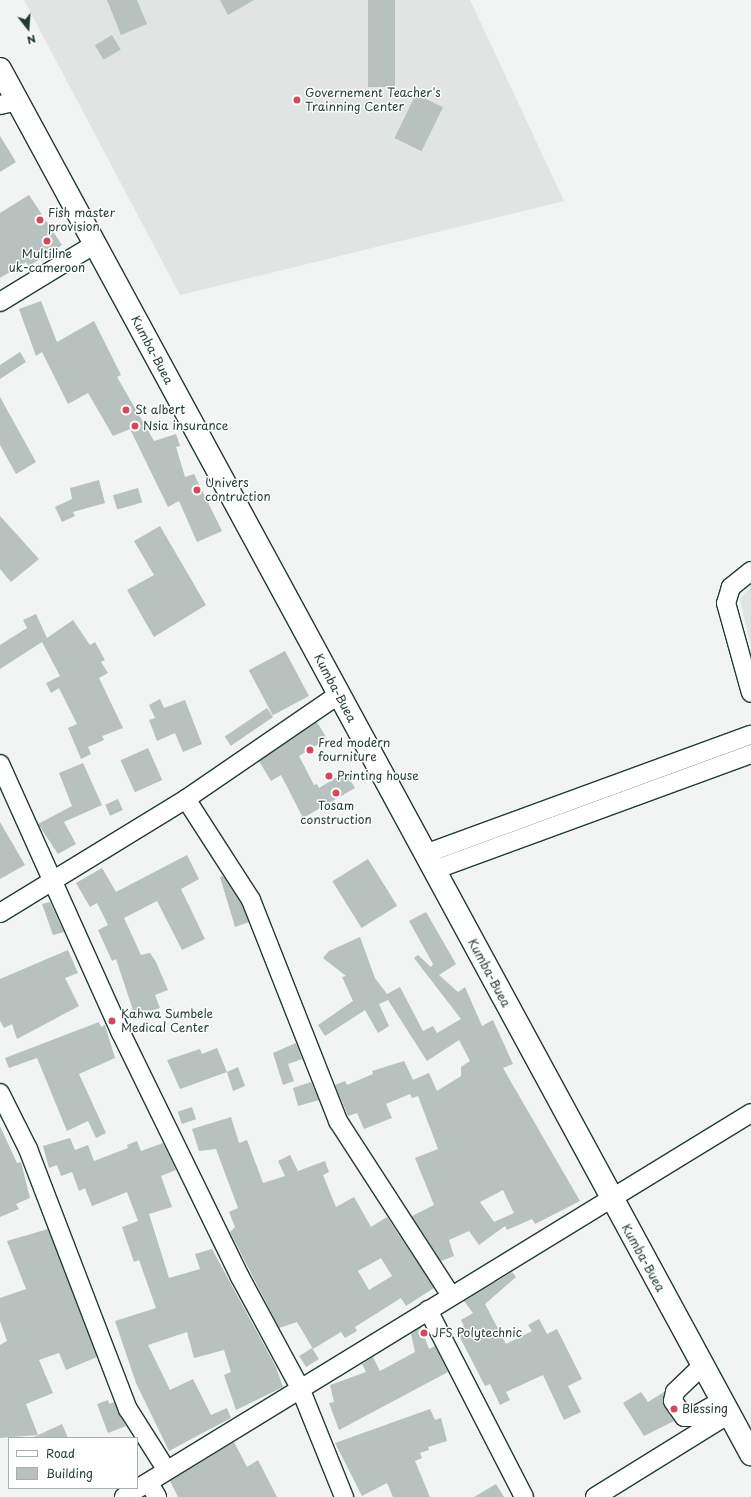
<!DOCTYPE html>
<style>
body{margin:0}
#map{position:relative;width:751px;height:1497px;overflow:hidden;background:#f2f3f3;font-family:"Playpen Sans",sans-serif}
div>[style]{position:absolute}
.built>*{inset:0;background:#e0e4e3}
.building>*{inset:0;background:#b7c1bd;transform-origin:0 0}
.roads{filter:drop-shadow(1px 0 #1f3d34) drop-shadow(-1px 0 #1f3d34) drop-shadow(0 1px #1f3d34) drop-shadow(0 -1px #1f3d34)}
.minor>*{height:18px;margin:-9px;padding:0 9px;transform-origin:9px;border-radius:9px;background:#fff}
.highway>*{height:22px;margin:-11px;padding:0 11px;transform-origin:11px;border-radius:11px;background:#fff}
.dots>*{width:11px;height:11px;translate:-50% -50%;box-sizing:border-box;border:2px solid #fff;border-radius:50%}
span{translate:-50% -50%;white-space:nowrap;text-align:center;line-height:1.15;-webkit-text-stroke:3px #fff;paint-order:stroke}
.poi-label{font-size:12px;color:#1f3d34}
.left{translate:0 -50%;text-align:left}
.street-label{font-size:12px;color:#1f3d34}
.legend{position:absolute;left:8px;top:1437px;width:130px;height:52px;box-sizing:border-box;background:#fff;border:1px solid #a5b1ae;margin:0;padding:5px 7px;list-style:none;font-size:12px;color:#1f3d34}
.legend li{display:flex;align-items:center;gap:8px;height:20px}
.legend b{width:20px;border:1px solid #a5b1ae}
.north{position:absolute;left:8px;top:8px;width:40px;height:40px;-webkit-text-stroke:3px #fff;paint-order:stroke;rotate:163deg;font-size:11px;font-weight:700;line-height:16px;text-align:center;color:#1f3d34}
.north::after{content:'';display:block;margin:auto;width:14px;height:18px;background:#1f3d34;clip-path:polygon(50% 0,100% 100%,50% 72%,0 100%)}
</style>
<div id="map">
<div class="built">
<i style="clip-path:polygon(24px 0,470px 0,564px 201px,180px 295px)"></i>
<i style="clip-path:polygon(751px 586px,751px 646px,740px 599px)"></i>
</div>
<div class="building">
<i style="clip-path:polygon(107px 0,137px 0,147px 24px,121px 35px)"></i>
<i style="clip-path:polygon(220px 0,254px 0,228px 15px)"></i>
<i style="left:368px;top:0;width:27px;height:87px"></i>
<i style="left:112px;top:35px;width:17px;height:20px;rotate:59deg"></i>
<i style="left:416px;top:94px;width:30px;height:49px;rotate:26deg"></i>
<i style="clip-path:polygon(0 136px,16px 162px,0 172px)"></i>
<i style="clip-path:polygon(29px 195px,62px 245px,29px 266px,26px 262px,0 278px,0 213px)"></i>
<i style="clip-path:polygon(41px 301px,57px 342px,94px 321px,121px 375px,117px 377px,154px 441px,176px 434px,180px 446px,176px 447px,185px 477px,194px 474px,222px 531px,197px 542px,179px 501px,168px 507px,130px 429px,113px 436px,88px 393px,68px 404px,42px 352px,36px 356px,19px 309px)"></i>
<i style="clip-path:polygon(20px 352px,26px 362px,0 379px,0 365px)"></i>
<i style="clip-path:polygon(0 397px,36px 462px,16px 474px,0 445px)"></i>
<i style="clip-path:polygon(99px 480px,105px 503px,73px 512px,75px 516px,62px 522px,55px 507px,72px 499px,70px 488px)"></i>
<i style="left:138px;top:488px;width:15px;height:26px;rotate:74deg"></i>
<i style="clip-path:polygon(0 516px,39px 559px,11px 582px,0 569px)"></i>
<i style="clip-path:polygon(160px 526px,206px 605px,154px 637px,127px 590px,154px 575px,134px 541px)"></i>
<i style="clip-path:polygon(36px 614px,47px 638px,73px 620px,90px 645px,95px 642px,105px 660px,101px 662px,108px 673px,99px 678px,123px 728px,102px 736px,104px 740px,88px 747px,91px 754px,81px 759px,68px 728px,77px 724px,59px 688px,51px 693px,46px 683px,60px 676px,42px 642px,0 669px,0 645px,27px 628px,23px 620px)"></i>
<i style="left:285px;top:651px;width:51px;height:41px;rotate:62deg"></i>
<i style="clip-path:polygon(160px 699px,164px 708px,185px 700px,202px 744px,183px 752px,175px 733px,157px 741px,149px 720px,155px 718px,149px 705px)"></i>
<i style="left:267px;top:708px;width:11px;height:51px;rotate:56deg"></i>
<i style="clip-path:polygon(317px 722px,327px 739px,299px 756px,314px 785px,317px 784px,319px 788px,345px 772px,355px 788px,303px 818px,281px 775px,271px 781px,259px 761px)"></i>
<i style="left:148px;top:748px;width:35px;height:30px;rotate:66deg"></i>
<i style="clip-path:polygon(83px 763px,102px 805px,64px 822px,76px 844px,58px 854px,38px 824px,72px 806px,59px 773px)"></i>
<i style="left:118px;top:799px;width:12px;height:14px;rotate:66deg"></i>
<i style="clip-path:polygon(0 822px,25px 865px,0 879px)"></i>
<i style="clip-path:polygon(187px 855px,199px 879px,181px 889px,205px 939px,182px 950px,157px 901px,124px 918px,141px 955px,150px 953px,156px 962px,168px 990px,155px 995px,160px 1008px,135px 1016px,116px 959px,112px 961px,98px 930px,108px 925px,97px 903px,90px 907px,76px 883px,102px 868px,116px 892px)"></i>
<i style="left:368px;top:859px;width:55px;height:42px;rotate:58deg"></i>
<i style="clip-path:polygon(223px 876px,242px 905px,249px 922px,235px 927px,220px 877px)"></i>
<i style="clip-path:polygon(50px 902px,64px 932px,53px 935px,42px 904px)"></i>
<i style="clip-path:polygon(evenodd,426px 912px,456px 964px,439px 975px,458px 992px,465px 987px,482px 1026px,493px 1020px,513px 1064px,503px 1068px,580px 1201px,535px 1224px,532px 1219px,507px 1230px,505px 1226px,479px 1245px,469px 1231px,449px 1240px,454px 1256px,441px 1261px,412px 1216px,434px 1205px,415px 1158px,438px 1149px,418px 1096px,412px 1098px,410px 1094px,386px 1104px,392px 1118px,364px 1129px,357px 1113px,348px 1116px,335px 1085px,345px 1081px,347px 1085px,373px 1074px,372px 1071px,404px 1061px,413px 1080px,429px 1073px,437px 1091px,461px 1076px,461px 1067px,470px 1061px,459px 1040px,427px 1061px,388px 1000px,379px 1004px,389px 1026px,378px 1033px,365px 1010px,325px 1036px,318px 1025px,353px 1001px,342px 977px,346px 976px,323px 958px,329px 951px,360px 937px,375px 978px,387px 994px,400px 987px,423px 1031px,433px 1026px,437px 1033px,461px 1019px,414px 958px,418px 955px,431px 967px,433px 964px,409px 921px,426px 912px,503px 1190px,514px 1213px,494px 1222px,480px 1202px,503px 1190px)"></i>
<i style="clip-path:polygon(68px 950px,78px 973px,65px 978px,79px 1006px,17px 1039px,12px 1024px,4px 1028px,0 1021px,0 979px)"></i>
<i style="clip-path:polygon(99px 1022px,101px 1027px,105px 1025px,115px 1058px,79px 1074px,106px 1133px,96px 1138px,88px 1121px,67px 1131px,37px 1058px,9px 1068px,5px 1058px)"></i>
<i style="clip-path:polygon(296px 1043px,302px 1059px,288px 1064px,294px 1081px,283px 1085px,273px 1053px)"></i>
<i style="clip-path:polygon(217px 1048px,227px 1072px,180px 1089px,167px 1060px,200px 1049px,202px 1054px)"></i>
<i style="clip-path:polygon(238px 1067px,245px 1086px,233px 1091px,227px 1072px)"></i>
<i style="clip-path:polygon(311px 1082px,319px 1100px,298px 1106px,293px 1088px)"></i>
<i style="left:192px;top:1107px;width:13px;height:15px;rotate:72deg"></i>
<i style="clip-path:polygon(evenodd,231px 1117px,239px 1143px,247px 1140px,263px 1183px,285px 1176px,278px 1161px,290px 1155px,298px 1171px,325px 1161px,329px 1172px,323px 1175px,336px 1207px,354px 1197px,371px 1227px,387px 1217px,434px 1288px,406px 1306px,401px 1298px,355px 1327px,357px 1331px,345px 1338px,341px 1332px,313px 1349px,297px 1322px,279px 1328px,230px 1232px,235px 1227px,229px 1212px,238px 1208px,216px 1149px,199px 1151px,192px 1129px,231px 1117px,381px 1258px,392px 1276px,369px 1290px,358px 1271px,381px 1258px)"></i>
<i style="clip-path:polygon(0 1126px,17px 1163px,21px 1162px,30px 1198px,16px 1204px,19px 1209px,0 1217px)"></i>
<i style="clip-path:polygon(70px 1138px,75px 1150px,88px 1145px,94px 1161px,128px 1148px,127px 1145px,137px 1141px,141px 1151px,163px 1143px,176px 1170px,161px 1176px,172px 1207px,149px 1214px,169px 1278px,200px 1269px,195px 1254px,212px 1249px,276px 1367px,283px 1387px,236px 1410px,224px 1375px,231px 1372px,224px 1350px,194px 1358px,187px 1332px,148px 1345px,170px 1390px,193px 1379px,211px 1415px,227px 1408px,231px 1418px,169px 1451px,136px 1383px,115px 1321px,156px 1308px,139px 1260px,134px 1262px,122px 1227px,138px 1221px,127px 1192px,92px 1206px,85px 1188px,79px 1191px,72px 1172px,61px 1176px,57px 1165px,49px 1168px,43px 1146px)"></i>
<i style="clip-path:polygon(48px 1229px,97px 1357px,66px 1370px,59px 1353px,39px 1360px,53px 1393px,26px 1404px,38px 1435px,0 1438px,0 1345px,7px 1341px,0 1321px,0 1298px,26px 1289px,7px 1241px)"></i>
<i style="clip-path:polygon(512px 1272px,516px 1277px,485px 1304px,506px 1344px,532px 1331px,528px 1325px,539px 1319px,547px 1334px,557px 1329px,582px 1379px,568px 1386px,581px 1412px,564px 1420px,543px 1375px,506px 1392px,510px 1400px,500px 1405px,490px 1384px,485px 1386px,456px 1330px,464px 1326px,461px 1320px,473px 1313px,464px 1301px)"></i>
<i style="clip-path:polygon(421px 1327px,429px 1349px,435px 1346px,448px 1372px,339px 1430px,329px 1403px,334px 1402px,330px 1385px,366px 1372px,362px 1364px,373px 1357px,380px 1371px,415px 1352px,411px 1334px)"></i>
<i style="left:312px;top:1348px;width:13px;height:15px;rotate:58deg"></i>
<i style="clip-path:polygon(641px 1392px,648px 1402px,664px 1392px,663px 1403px,674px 1421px,644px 1436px,623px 1403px)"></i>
<i style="clip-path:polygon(108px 1400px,109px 1404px,114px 1402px,126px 1426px,108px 1433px,97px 1404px)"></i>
<i style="clip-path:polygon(430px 1409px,435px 1420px,441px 1418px,447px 1441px,428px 1447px,429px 1450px,420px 1453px,422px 1458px,415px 1461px,430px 1497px,393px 1497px,387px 1483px,362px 1496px,335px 1443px)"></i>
<i style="clip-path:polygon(62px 1424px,68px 1438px,32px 1438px)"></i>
<i style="clip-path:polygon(234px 1442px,247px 1467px,258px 1460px,277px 1497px,178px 1497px,170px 1481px)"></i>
<i style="clip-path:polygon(496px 1484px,504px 1497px,474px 1497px)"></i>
</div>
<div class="roads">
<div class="minor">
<i style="left:0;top:105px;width:18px;rotate:-13deg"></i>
<i style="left:0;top:302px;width:111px;rotate:-31.4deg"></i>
<i style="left:751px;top:571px;width:26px;rotate:141deg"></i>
<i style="left:731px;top:587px;width:17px;rotate:107deg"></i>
<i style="left:726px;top:603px;width:93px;rotate:74.5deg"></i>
<i style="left:0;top:764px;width:295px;rotate:65.8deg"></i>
<i style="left:121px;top:1033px;width:271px;rotate:64deg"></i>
<i style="left:240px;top:1277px;width:126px;rotate:61.6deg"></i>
<i style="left:300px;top:1388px;width:118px;rotate:68deg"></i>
<i style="left:186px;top:799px;width:120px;rotate:57.2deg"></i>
<i style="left:251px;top:900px;width:238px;rotate:68.5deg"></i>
<i style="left:338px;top:1121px;width:208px;rotate:57.1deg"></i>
<i style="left:425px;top:854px;width:347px;rotate:-20.1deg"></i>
<i style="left:434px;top:870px;width:338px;rotate:-20.1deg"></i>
<i style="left:0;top:913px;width:218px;rotate:-31.5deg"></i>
<i style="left:186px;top:799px;width:184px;rotate:-34.4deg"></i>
<i style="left:0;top:1093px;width:63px;rotate:63.4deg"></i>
<i style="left:28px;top:1149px;width:279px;rotate:69deg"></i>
<i style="left:128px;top:1409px;width:71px;rotate:57.7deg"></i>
<i style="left:428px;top:1310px;width:210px;rotate:62.8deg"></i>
<i style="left:703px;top:1365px;width:39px;rotate:136deg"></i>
<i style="left:675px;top:1392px;width:9px;rotate:103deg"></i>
<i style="left:673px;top:1401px;width:19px;rotate:55deg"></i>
<i style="left:684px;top:1417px;width:9px"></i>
<i style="left:693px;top:1417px;width:34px;rotate:-30deg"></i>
<i style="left:149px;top:1483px;width:16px;rotate:60deg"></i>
<i style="left:124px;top:1497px;width:735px;rotate:-31.48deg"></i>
<i style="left:595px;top:1497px;width:158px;rotate:-31.8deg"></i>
</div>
<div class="highway">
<i style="left:0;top:69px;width:1576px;rotate:61.53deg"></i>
</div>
</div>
<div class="dots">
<i style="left:297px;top:100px;background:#d1495b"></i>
<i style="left:40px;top:220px;background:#d1495b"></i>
<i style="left:47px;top:241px;background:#d1495b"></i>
<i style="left:126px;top:410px;background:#d1495b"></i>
<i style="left:135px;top:426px;background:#d1495b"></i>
<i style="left:197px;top:490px;background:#d1495b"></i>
<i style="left:310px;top:750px;background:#d1495b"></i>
<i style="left:329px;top:776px;background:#d1495b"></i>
<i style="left:336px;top:793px;background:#d1495b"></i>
<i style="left:112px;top:1021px;background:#d1495b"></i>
<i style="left:424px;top:1333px;background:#d1495b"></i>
<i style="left:674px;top:1409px;background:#d1495b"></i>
</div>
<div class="poi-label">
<span class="left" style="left:305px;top:100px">Governement Teacher's<br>Trainning Center</span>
<span class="left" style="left:48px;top:220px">Fish master<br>provision</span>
<span style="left:47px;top:261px">Multiline<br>uk-cameroon</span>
<span class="left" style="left:135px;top:410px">St albert</span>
<span class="left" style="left:143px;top:426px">Nsia insurance</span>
<span class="left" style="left:205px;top:490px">Univers<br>contruction</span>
<span class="left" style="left:318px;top:750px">Fred modern<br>fourniture</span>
<span class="left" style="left:337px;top:776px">Printing house</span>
<span style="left:336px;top:813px">Tosam<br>construction</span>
<span class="left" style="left:121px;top:1021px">Kahwa Sumbele<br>Medical Center</span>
<span class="left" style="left:432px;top:1333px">JFS Polytechnic</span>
<span class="left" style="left:682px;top:1409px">Blessing</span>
</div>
<div class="street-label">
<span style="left:152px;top:350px;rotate:62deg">Kumba-Buea</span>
<span style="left:335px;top:688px;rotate:62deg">Kumba-Buea</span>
<span style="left:489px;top:973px;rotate:62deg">Kumba-Buea</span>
<span style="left:643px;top:1258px;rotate:61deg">Kumba-Buea</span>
</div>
<ul class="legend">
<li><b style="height:5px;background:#fff"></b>Road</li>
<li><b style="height:11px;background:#b7c1bd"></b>Building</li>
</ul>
<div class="north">N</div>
</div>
